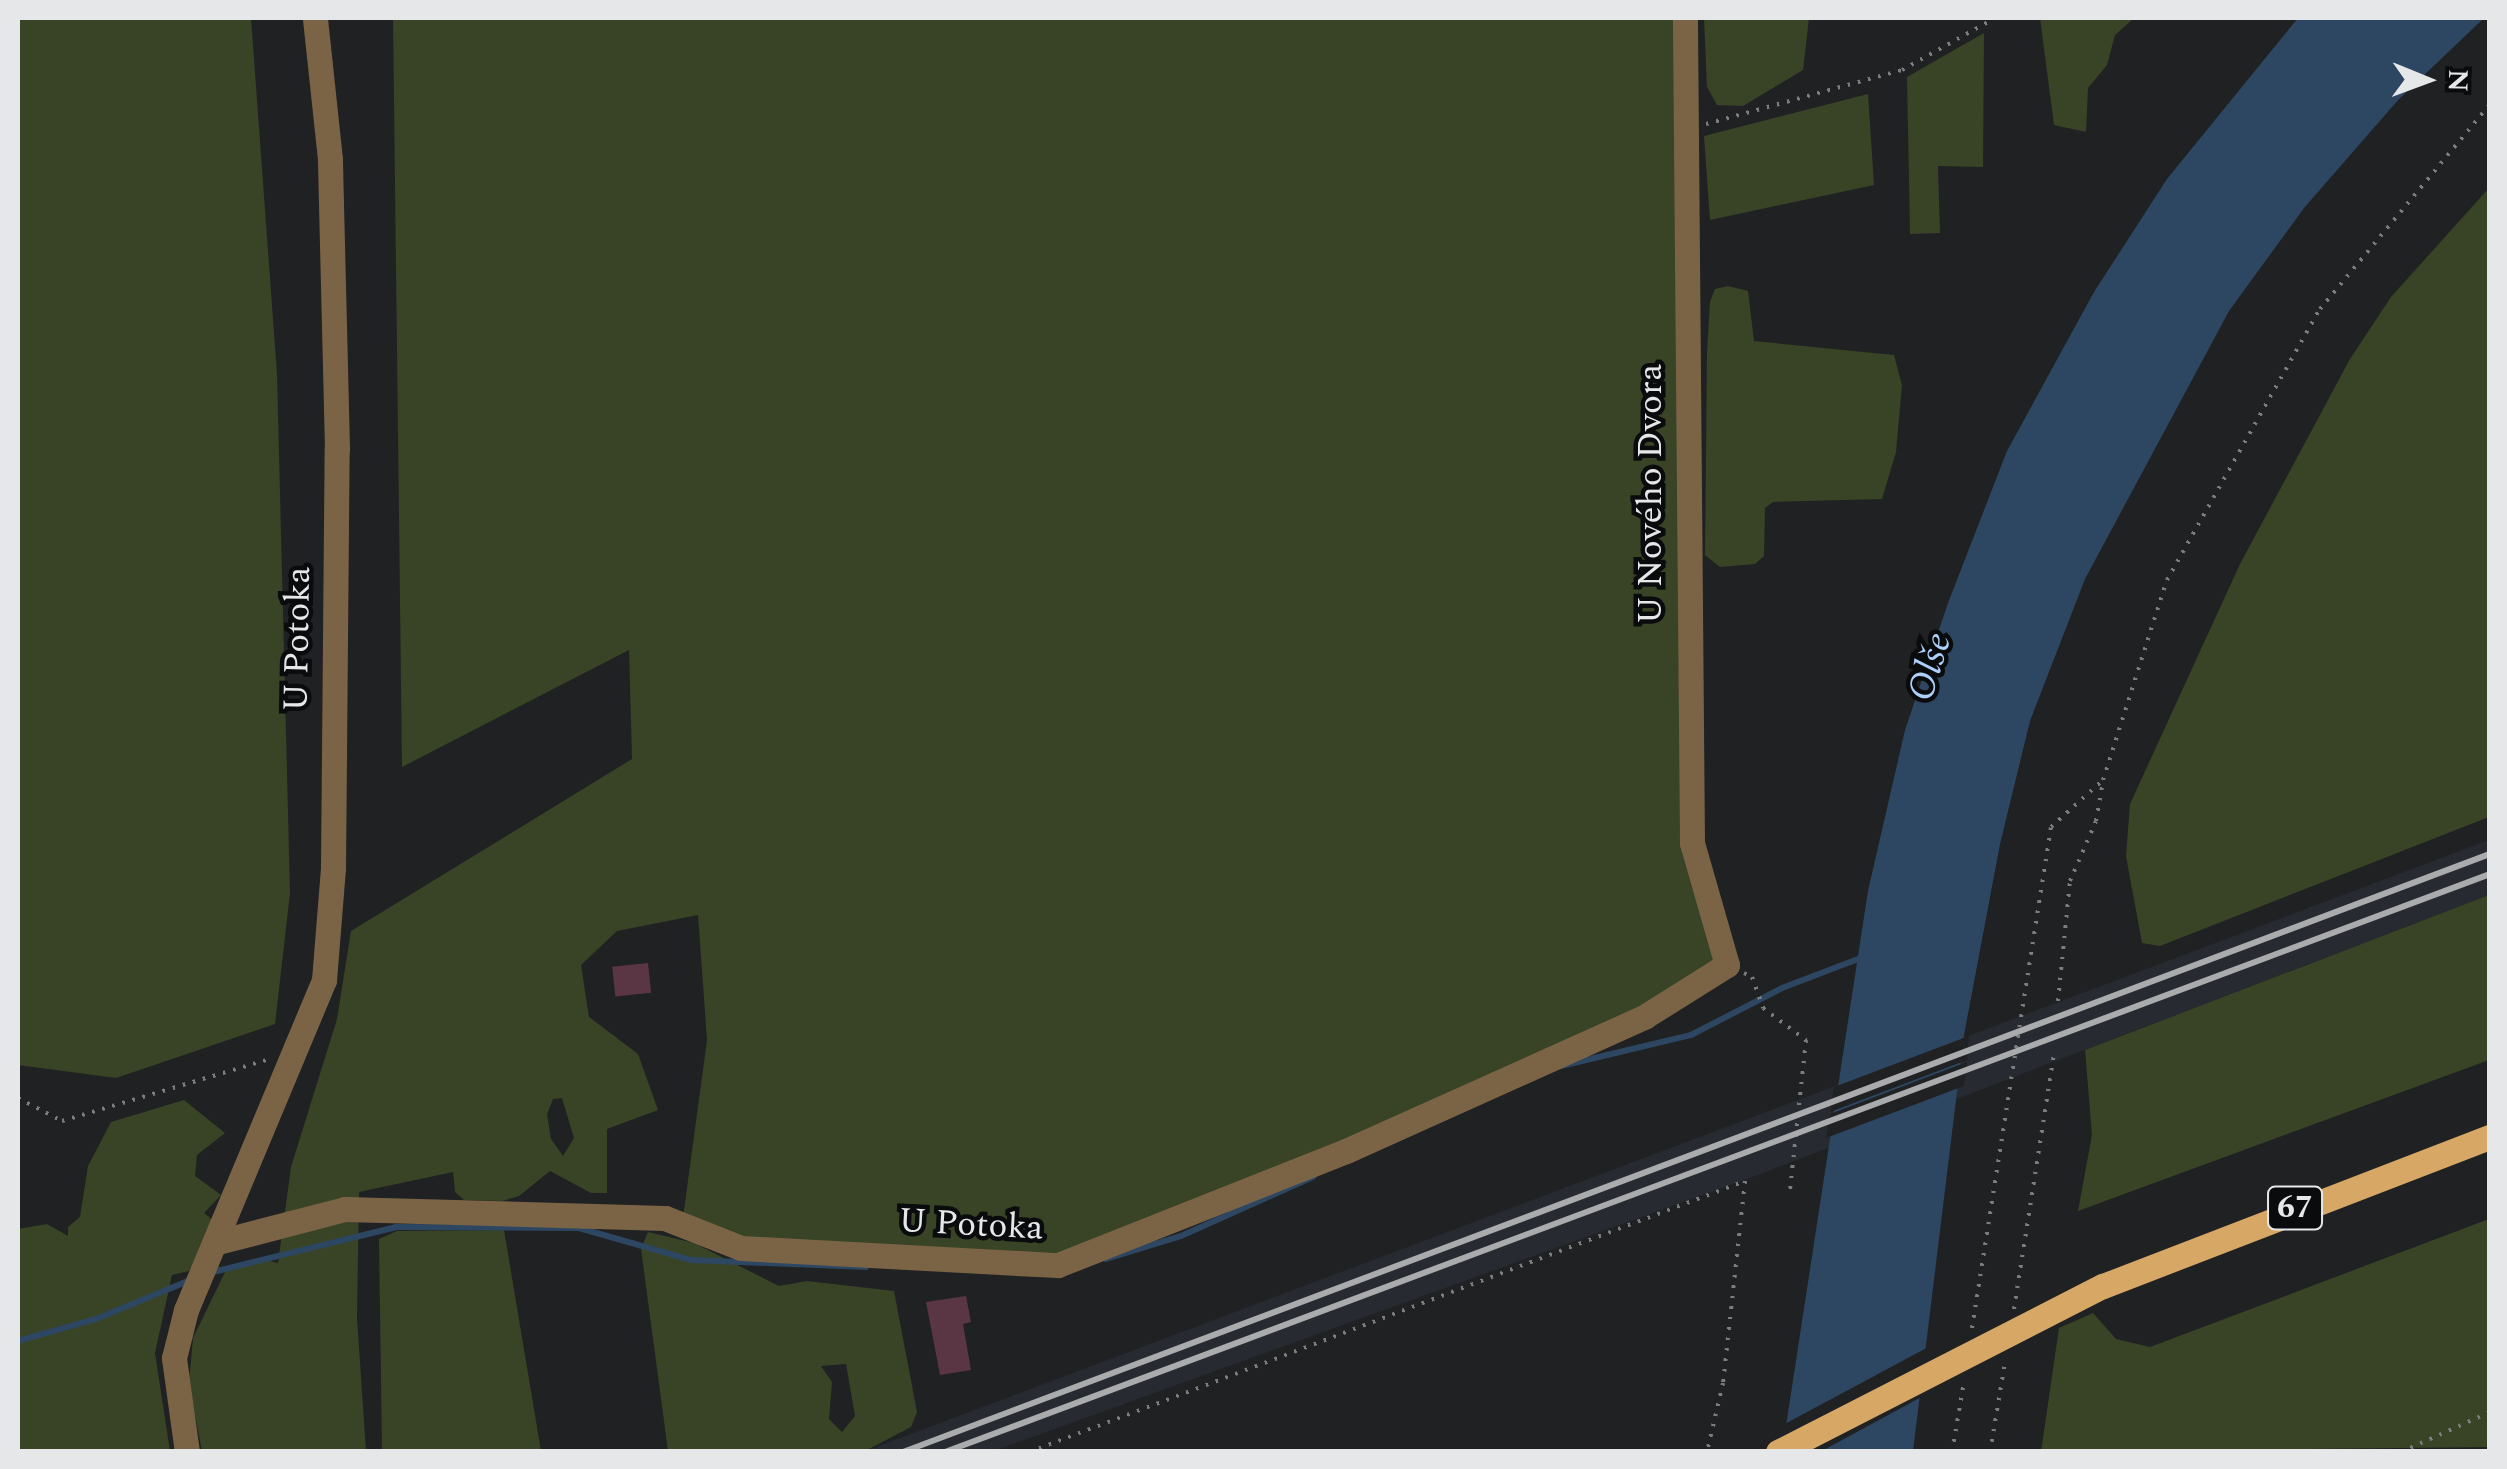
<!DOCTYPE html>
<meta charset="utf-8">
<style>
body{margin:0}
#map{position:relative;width:2507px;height:1469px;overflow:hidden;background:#202123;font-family:Spectral,serif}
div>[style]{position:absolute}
.built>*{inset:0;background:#272a31}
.green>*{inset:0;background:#384425}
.water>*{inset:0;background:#2d4763}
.pier>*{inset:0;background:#202123}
.stream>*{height:6px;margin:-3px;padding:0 3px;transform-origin:3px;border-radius:3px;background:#2d4763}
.building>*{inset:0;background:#5a3544;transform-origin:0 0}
.path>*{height:4px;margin-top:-2px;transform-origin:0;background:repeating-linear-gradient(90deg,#7c7d7f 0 2.5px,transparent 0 10.5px)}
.minor>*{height:25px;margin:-12.5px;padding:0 12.5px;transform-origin:12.5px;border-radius:12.5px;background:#7b6446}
.major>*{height:25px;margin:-12.5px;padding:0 12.5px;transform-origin:12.5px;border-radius:12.5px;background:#d7a766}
.rail>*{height:6px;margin:-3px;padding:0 3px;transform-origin:3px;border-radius:3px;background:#aaabad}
.major-bridge>*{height:25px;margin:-12.5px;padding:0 12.5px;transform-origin:12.5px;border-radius:12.5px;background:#d7a766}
span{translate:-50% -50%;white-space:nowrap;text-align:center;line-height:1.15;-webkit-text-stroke:9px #0a0b0c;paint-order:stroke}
.shield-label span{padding:2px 8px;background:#0a0b0c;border:2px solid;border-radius:8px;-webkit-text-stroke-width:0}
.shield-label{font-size:32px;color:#e6e7e9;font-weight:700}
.street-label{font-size:35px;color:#e6e7e9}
.water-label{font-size:38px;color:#acd0fa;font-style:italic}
.frame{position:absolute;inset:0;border:20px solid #e6e7e9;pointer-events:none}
.north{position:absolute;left:2377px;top:30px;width:100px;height:100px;-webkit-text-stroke:8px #0a0b0c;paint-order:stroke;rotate:91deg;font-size:28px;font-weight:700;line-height:40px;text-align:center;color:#e6e7e9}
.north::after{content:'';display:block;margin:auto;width:35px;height:45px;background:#e6e7e9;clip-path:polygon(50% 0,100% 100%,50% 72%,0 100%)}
</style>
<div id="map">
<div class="built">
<i style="clip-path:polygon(2489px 840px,2489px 895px,1758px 1175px,994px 1451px,863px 1452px)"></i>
</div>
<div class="green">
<i style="clip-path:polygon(18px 18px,251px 18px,277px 374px,290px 893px,275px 1024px,116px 1078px,18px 1065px)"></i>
<i style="clip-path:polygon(evenodd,393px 18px,1685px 18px,1692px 843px,1727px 965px,1644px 1017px,1058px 1265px,741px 1248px,682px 1225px,707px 1040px,698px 915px,617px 931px,581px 965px,589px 1017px,638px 1054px,658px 1110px,607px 1129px,607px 1193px,591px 1193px,550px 1171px,519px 1196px,502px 1201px,464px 1200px,455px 1192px,453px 1172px,359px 1192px,357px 1318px,366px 1451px,202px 1451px,189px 1383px,193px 1338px,226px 1270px,258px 1258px,278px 1263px,291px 1167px,337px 1019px,351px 931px,632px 759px,629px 650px,402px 767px,393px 18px,562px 1098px,574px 1138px,563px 1156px,551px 1139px,547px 1114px,553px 1099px,562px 1098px)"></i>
<i style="clip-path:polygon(1704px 18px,1809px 18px,1803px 70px,1743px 106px,1717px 105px,1707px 87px)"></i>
<i style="clip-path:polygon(2040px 18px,2134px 18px,2115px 35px,2107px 65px,2088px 88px,2086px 132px,2054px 125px)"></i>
<i style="clip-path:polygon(1984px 33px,1983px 167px,1938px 166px,1940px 233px,1910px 234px,1907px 77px)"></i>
<i style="clip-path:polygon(1868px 94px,1874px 185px,1710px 220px,1704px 136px)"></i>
<i style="clip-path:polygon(2489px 188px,2489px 817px,2160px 946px,2142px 943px,2126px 856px,2130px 804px,2240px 564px,2350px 359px,2391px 297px)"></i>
<i style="clip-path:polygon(1728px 286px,1748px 291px,1754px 341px,1894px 355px,1902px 385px,1896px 452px,1882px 499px,1773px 502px,1765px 508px,1764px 556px,1755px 564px,1720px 567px,1705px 555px,1707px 352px,1710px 302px,1715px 289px)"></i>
<i style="clip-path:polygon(2489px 895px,2489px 1060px,2078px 1211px,2092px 1135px,2085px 1050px)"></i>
<i style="clip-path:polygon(184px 1100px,225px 1133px,197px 1155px,195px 1176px,221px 1195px,204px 1213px,214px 1221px,198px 1258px,189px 1271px,172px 1275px,155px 1353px,170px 1451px,18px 1452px,18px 1229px,47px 1224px,68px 1236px,68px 1227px,80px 1217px,88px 1166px,111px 1122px)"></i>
<i style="clip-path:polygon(2489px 1219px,2489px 1447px,2041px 1452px,2059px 1328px,2093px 1313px,2116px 1339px,2150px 1347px)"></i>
<i style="clip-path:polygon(504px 1230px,541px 1451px,382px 1451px,379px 1239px,397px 1231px)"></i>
<i style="clip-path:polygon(evenodd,648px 1232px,694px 1243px,779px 1286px,807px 1281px,894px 1291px,917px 1412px,911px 1427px,865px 1451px,668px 1451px,641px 1249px,648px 1232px,846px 1364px,855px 1416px,842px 1432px,829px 1419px,832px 1382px,821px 1366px,846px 1364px)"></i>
</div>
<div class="water">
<i style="clip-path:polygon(2298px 18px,2484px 18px,2399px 99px,2304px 208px,2229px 311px,2085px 579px,2030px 721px,2000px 844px,1964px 1035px,1913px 1451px,1782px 1452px,1868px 891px,1905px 730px,1948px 603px,2007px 451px,2094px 292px,2167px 179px)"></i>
</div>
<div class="pier">
<i style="clip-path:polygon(1969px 1036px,1967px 1060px,1830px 1112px,1834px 1087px)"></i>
<i style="clip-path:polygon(1967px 1062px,1964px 1086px,1826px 1138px,1830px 1114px)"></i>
<i style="clip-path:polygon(1934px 1344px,1927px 1394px,1820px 1452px,1777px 1452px,1781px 1426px)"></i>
</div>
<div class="stream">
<i style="left:1561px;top:1066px;width:134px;rotate:-13.4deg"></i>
<i style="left:1691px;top:1035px;width:102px;rotate:-27.3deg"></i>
<i style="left:1782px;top:988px;width:87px;rotate:-20.9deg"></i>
<i style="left:1106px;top:1259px;width:78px;rotate:-17deg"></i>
<i style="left:1181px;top:1236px;width:145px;rotate:-24.1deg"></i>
<i style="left:209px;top:1273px;width:193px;rotate:-13.8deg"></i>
<i style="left:396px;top:1227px;width:183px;rotate:0.3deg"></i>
<i style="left:579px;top:1228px;width:116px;rotate:15.9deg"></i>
<i style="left:691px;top:1260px;width:175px;rotate:2.3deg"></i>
<i style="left:18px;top:1341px;width:81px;rotate:-15.8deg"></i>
<i style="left:96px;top:1319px;width:100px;rotate:-22.4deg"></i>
</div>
<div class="building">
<i style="left:648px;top:963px;width:30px;height:36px;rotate:84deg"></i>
<i style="clip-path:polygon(966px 1296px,971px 1322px,963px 1324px,971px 1370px,940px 1375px,926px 1302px)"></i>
</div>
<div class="path">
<i style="left:1706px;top:124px;width:203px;rotate:-15.4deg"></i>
<i style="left:1902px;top:70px;width:107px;rotate:-29.2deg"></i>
<i style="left:1744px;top:973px;width:9px;rotate:27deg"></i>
<i style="left:1752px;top:977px;width:33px;rotate:70deg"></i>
<i style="left:1763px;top:1008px;width:54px;rotate:36.7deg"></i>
<i style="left:1806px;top:1040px;width:150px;rotate:96.1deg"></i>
<i style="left:2058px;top:1001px;width:121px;rotate:-84.3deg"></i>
<i style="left:2070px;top:881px;width:65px;rotate:-66.6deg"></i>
<i style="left:2096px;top:821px;width:39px;rotate:-80deg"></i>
<i style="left:18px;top:1098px;width:50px;rotate:27.6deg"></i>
<i style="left:62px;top:1121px;width:214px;rotate:-16.6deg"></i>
<i style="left:2014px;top:1309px;width:258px;rotate:-81.1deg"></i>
<i style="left:1972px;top:1328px;width:507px;rotate:-81.04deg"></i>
<i style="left:2051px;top:827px;width:70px;rotate:-42.1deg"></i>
<i style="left:2103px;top:780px;width:210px;rotate:-72.3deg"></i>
<i style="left:2167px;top:580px;width:311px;rotate:-60.6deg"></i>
<i style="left:2320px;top:309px;width:266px;rotate:-50.3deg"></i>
<i style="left:1029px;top:1452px;width:766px;rotate:-20.73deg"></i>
<i style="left:1745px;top:1181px;width:203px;rotate:96.2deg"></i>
<i style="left:1723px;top:1383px;width:71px;rotate:103.1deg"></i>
<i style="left:1952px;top:1452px;width:71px;rotate:-80.3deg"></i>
<i style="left:1990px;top:1452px;width:91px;rotate:-80.5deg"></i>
<i style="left:2401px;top:1452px;width:98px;rotate:-24.2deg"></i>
</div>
<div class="minor">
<i style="left:218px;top:1242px;width:131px;rotate:-14.6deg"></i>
<i style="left:345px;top:1209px;width:320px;rotate:1.6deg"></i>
<i style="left:665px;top:1218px;width:82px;rotate:21.5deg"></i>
<i style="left:741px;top:1248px;width:317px;rotate:3.1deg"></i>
<i style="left:1058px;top:1265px;width:310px;rotate:-21.6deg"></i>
<i style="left:1346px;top:1151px;width:327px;rotate:-24.2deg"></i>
<i style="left:1644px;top:1017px;width:98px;rotate:-32.1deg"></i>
<i style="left:1727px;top:965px;width:127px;rotate:-106deg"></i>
<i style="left:1692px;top:843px;width:825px;rotate:-90.49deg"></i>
<i style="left:187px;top:1452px;width:95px;rotate:-97.9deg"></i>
<i style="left:174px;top:1358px;width:49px;rotate:-76deg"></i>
<i style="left:186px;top:1310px;width:358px;rotate:-67.3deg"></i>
<i style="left:324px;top:980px;width:112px;rotate:-85.4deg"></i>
<i style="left:333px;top:868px;width:419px;rotate:-89.5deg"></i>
<i style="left:337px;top:449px;width:290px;rotate:-91.4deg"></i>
<i style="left:330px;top:159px;width:142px;rotate:-96.1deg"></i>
</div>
<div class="major">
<i style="left:2103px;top:1286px;width:415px;rotate:-21.1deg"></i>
</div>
<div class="rail">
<i style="left:903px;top:1452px;width:1696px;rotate:-20.65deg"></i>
<i style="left:945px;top:1452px;width:1650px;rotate:-20.51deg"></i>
</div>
<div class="major-bridge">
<i style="left:1778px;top:1452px;width:365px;rotate:-27.1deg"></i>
</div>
<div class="shield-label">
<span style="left:2295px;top:1208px">67</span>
</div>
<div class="street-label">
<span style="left:1651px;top:494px;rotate:-90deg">U Nového Dvora</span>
<span style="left:298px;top:639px;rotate:-89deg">U Potoka</span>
<span style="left:971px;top:1225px;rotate:3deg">U Potoka</span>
</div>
<div class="water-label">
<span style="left:1931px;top:667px;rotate:-73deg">Olše</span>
</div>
<div class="frame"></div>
<div class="north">N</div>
</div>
